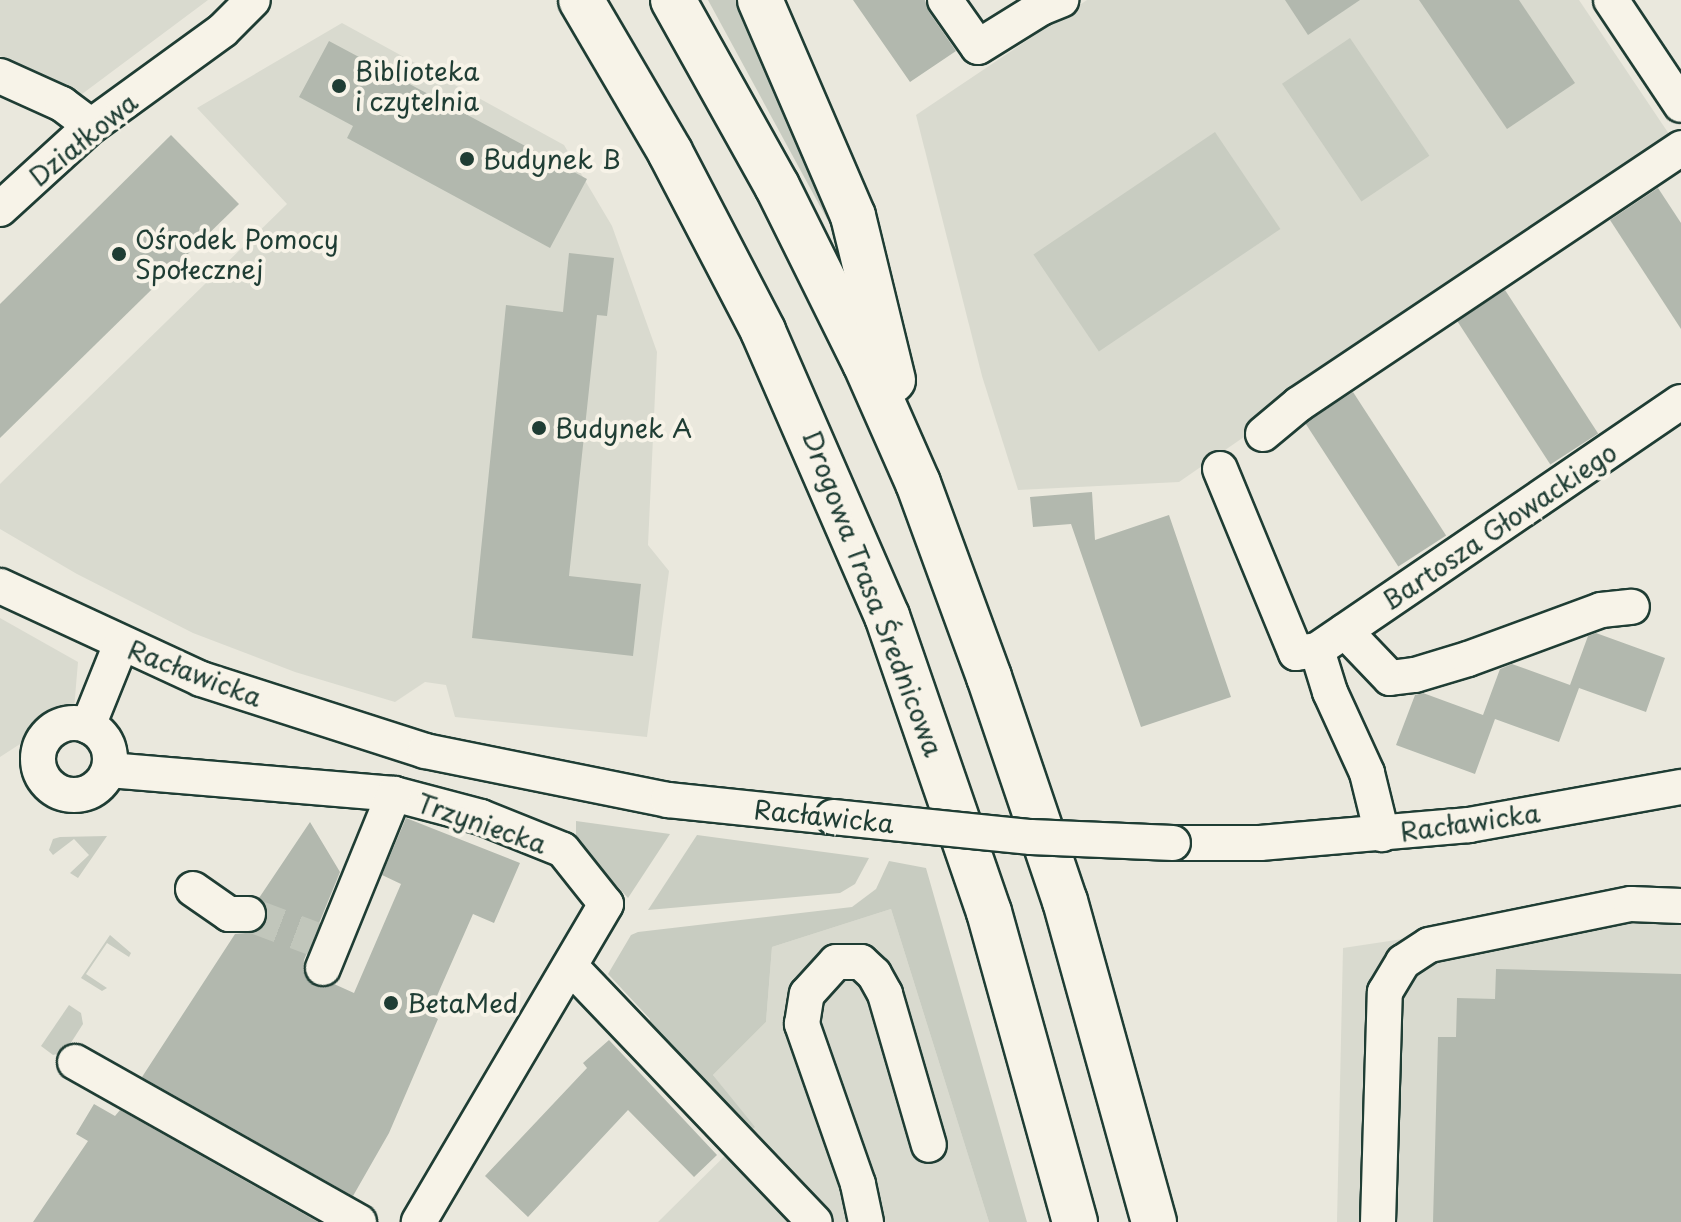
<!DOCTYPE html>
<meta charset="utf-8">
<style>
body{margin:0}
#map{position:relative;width:1681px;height:1222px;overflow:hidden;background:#eae8dd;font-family:"Playpen Sans",sans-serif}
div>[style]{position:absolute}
.built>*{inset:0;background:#d9dacf}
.green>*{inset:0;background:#c8ccc1;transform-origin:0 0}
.building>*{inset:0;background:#b2b8ae;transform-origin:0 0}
.minor-tunnel>*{height:34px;margin-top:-17px;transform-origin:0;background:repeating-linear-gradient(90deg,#c1c6bb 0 34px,transparent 0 51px)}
.roads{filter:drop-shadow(2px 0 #1f3d34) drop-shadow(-2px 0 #1f3d34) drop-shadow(0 2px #1f3d34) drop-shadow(0 -2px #1f3d34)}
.minor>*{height:34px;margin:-17px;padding:0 17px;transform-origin:17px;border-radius:17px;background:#f7f3e8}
.minor>.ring{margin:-17px;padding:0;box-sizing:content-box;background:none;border:34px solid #f7f3e8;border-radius:50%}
.major>*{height:44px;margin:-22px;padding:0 22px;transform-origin:22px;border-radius:22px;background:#f7f3e8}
.bridges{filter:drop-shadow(2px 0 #1f3d34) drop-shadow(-2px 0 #1f3d34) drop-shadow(0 2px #1f3d34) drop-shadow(0 -2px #1f3d34)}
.minor-bridge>*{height:34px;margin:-17px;padding:0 17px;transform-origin:17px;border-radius:17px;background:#f7f3e8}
.dots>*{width:22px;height:22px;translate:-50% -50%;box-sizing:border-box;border:4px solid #f7f3e8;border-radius:50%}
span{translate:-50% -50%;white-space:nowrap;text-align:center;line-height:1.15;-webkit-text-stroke:8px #f7f3e8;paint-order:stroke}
.poi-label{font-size:26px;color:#1f3d34}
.left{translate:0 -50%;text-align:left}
.street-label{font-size:26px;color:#1f3d34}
</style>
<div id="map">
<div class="built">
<i style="clip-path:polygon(0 0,208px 0,74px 100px,39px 84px,43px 74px,0 56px)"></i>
<i style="clip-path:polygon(1087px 0,1579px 0,1673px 140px,1179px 482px,1018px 490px,982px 376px,916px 115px)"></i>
<i style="clip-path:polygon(342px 23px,564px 145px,612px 226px,657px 352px,648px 545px,669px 571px,647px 737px,455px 717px,446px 685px,425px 682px,395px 702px,295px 672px,193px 633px,77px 574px,0 529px,0 484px,5px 479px,287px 204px,197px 108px)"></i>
<i style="clip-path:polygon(0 618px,78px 662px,74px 709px,0 757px)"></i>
<i style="clip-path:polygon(1681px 897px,1681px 1222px,1337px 1222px,1343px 948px)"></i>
<i style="clip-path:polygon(891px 909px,989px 1222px,658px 1222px,754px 1127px,713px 1075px,766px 1022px,772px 947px)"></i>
</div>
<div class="green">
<i style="clip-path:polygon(708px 0,741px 0,835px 221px,827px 219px)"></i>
<i style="left:1350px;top:38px;width:142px;height:82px;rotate:56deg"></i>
<i style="left:1215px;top:132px;width:117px;height:219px;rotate:56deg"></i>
<i style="clip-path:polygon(576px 821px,670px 834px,628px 898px,576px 842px)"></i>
<i style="clip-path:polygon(697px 835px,869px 858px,855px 884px,840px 893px,648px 910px)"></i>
<i style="clip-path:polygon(107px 836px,78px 878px,70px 873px,89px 855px,74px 839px,53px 855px,49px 850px,53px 839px,60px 837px)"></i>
<i style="clip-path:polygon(889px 861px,926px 868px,1027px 1222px,989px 1222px,891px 909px,772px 947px,766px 1022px,713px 1075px,755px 1127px,745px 1135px,646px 1032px,650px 1019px,608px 974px,631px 935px,638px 932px,852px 907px,876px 889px)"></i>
<i style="clip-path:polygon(110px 935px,131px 953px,129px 957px,107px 943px,86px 974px,107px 988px,102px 991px,81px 978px)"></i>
<i style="clip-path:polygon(69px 1005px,81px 1013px,83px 1024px,65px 1052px,53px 1055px,41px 1046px)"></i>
</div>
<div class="building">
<i style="clip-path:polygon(853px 0,925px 0,929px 12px,956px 51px,910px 82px)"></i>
<i style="clip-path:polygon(1285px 0,1360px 0,1308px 35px)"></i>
<i style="clip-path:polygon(1419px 0,1519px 0,1575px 83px,1507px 129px)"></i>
<i style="clip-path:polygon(329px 41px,587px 179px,550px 248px,347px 138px,353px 126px,299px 97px)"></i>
<i style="clip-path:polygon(171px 135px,239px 204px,0 438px,0 304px)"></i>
<i style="clip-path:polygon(1658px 188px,1681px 223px,1681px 329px,1610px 220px)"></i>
<i style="clip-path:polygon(569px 253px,614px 258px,607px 316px,597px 315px,569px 576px,641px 584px,633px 656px,472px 638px,506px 305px,563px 312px)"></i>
<i style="left:1505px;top:290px;width:171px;height:57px;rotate:57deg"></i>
<i style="left:1353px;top:392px;width:171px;height:57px;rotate:57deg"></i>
<i style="clip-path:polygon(1092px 492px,1095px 540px,1169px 515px,1231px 697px,1141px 727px,1071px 524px,1033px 527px,1030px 497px)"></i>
<i style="clip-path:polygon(1596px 633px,1665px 658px,1646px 712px,1579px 688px,1559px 742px,1495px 719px,1475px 774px,1396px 745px,1415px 695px,1423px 693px,1483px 715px,1500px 669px,1512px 664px,1570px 685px,1588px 636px)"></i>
<i style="clip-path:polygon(406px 818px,520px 863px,494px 923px,473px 914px,429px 1014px,438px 1019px,389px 1133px,353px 1196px,142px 1077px,235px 934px,257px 932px,265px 925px,268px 913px,259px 898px,310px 822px,340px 872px,304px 960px,303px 971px,315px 986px,334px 984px,354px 993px,401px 884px,382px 875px)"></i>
<i style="clip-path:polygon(1496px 969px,1681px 974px,1681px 1222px,1433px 1222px,1438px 1037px,1456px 1037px,1457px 998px,1495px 999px)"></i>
<i style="clip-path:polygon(609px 1040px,717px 1155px,694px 1177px,628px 1110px,528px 1217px,485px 1176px,587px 1068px,583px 1063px)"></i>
<i style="clip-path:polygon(94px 1104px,115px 1116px,120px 1110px,318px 1222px,33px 1222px,88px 1141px,76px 1134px)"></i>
</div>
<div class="minor-tunnel">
<i style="left:248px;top:914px;width:74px;rotate:20.6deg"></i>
</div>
<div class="roads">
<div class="minor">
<i style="left:945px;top:0;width:57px;rotate:54.9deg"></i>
<i style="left:978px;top:47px;width:74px;rotate:-31.8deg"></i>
<i style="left:1041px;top:8px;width:22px;rotate:-22deg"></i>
<i style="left:1611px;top:0;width:126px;rotate:56.3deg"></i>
<i style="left:0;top:76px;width:68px;rotate:24.3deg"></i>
<i style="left:62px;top:104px;width:36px;rotate:37deg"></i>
<i style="left:0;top:209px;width:123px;rotate:-42.4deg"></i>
<i style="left:91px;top:126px;width:163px;rotate:-36deg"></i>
<i style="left:223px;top:30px;width:42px;rotate:-45deg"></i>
<i style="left:1263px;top:434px;width:47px;rotate:-39.8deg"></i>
<i style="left:1299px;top:404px;width:460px;rotate:-33.8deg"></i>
<i style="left:1220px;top:469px;width:199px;rotate:67.6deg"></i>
<i style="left:1296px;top:653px;width:21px;rotate:-8deg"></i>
<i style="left:1317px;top:650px;width:440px;rotate:-34.3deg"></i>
<i style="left:0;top:586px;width:221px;rotate:24.8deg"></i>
<i style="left:201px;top:679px;width:235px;rotate:17.8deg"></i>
<i style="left:425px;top:751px;width:248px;rotate:11.4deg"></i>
<i style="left:668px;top:800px;width:166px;rotate:5.9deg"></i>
<i style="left:1345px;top:631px;width:65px;rotate:46.2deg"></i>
<i style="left:1390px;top:678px;width:25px;rotate:-7deg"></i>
<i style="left:1415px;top:675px;width:55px;rotate:-16.8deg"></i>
<i style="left:1468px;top:659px;width:142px;rotate:-20.2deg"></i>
<i style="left:1601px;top:610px;width:31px;rotate:-6deg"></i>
<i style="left:1317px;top:650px;width:44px;rotate:72.8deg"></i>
<i style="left:1330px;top:692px;width:89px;rotate:65.4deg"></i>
<i style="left:1367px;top:773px;width:63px;rotate:76.2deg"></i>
<i class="ring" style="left:38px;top:723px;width:38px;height:38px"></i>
<i style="left:88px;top:726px;width:88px;rotate:-68.1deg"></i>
<i style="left:109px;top:770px;width:286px;rotate:4.8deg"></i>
<i style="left:394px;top:794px;width:90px;rotate:14.8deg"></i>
<i style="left:481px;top:817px;width:88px;rotate:21.9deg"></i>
<i style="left:563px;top:850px;width:69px;rotate:51.5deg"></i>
<i style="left:606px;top:904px;width:369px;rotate:120.5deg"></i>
<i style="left:1173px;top:843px;width:87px"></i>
<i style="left:1260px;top:843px;width:210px;rotate:-4.9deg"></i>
<i style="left:1469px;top:825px;width:215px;rotate:-10.2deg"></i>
<i style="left:193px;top:889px;width:44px;rotate:34.8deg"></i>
<i style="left:229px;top:914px;width:19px"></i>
<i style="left:570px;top:966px;width:354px;rotate:46.3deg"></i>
<i style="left:323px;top:968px;width:188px;rotate:-67.8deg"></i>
<i style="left:75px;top:1062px;width:326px;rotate:29.4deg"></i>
<i style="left:866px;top:1222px;width:39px;rotate:-102deg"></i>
<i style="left:858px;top:1184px;width:170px;rotate:-109.3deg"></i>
<i style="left:802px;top:1024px;width:30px;rotate:-81deg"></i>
<i style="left:807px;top:994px;width:43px;rotate:-47.8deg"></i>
<i style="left:836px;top:962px;width:25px"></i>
<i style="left:861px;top:962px;width:18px;rotate:43deg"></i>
<i style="left:874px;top:974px;width:23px;rotate:61deg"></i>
<i style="left:885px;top:994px;width:157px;rotate:73.8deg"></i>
<i style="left:1378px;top:1222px;width:230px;rotate:-88.3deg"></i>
<i style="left:1385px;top:992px;width:35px;rotate:-59deg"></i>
<i style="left:1403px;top:962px;width:31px;rotate:-33deg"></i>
<i style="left:1429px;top:945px;width:206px;rotate:-11.5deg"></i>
<i style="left:1631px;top:904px;width:50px;rotate:2.3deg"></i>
</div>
<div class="major">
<i style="left:581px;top:0;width:176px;rotate:59.6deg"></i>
<i style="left:670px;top:152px;width:202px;rotate:62.5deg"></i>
<i style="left:763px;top:331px;width:311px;rotate:66.5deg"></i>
<i style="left:887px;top:616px;width:313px;rotate:71deg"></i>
<i style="left:989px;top:912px;width:322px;rotate:74.5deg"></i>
<i style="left:673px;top:0;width:213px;rotate:60.8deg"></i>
<i style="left:777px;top:186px;width:198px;rotate:63.6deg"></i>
<i style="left:865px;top:363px;width:131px;rotate:66.2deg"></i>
<i style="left:918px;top:483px;width:207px;rotate:69.9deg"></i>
<i style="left:989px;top:677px;width:237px;rotate:71.3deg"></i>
<i style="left:1065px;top:901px;width:333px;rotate:74.5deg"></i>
<i style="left:760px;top:0;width:235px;rotate:66.7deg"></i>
<i style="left:853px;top:216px;width:169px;rotate:76.3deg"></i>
</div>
</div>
<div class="bridges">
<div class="minor-bridge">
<i style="left:833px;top:817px;width:199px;rotate:5.8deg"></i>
<i style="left:1031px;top:837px;width:142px;rotate:2.4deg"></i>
</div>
</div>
<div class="dots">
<i style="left:339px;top:86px;background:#1f3d34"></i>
<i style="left:467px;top:159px;background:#1f3d34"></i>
<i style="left:119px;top:254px;background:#1f3d34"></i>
<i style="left:539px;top:428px;background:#1f3d34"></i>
<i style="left:391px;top:1003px;background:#1f3d34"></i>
</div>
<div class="poi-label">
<span class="left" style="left:355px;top:86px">Biblioteka<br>i czytelnia</span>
<span class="left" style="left:483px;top:159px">Budynek B</span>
<span class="left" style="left:135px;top:254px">Ośrodek Pomocy<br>Społecznej</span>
<span class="left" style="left:555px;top:428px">Budynek A</span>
<span class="left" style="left:407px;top:1003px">BetaMed</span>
</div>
<div class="street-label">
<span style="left:83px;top:139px;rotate:-39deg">Działkowa</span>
<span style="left:1499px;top:526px;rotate:-34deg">Bartosza Głowackiego</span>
<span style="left:873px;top:593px;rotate:69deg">Drogowa Trasa Średnicowa</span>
<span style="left:195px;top:673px;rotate:21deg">Racławicka</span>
<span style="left:824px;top:816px;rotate:6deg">Racławicka</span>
<span style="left:1470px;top:822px;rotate:-8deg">Racławicka</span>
<span style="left:482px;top:823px;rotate:19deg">Trzyniecka</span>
</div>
</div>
